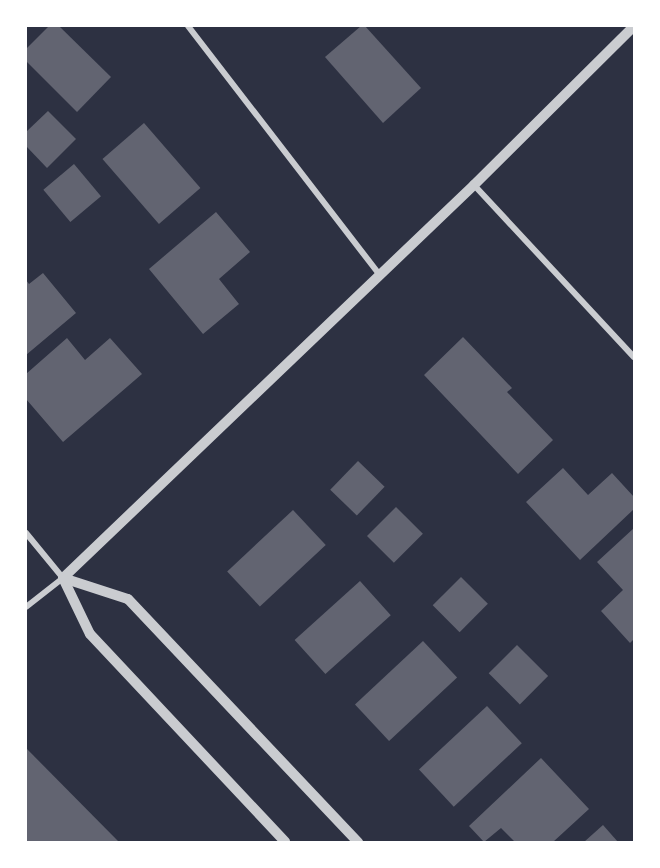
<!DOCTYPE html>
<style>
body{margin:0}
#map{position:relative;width:660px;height:868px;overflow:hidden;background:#2d3142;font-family:Rubik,sans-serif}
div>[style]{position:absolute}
.building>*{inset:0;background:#626471;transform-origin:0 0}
.minor>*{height:6px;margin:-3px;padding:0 3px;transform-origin:3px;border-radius:3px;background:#caccd0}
.tertiary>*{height:10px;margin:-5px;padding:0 5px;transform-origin:5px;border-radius:5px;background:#caccd0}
span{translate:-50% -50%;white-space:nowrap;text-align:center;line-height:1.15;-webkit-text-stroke:5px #fff;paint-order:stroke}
.frame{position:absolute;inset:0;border:27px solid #fff;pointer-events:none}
</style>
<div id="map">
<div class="building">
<i style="clip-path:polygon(49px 26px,59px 26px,111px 77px,77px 112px,26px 61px,26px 49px)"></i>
<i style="clip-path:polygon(361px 26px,365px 26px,421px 88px,383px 123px,325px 57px)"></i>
<i style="clip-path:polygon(48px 111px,76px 139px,47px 168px,26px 146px,26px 132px)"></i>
<i style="left:144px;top:123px;width:86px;height:55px;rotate:49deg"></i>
<i style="left:74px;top:164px;width:42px;height:40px;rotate:50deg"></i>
<i style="clip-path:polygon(216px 212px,250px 252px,219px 279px,239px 304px,203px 334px,149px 269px)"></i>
<i style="clip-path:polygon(43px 273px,76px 313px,26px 355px,26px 280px,29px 284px)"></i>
<i style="clip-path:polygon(463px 337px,512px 388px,507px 392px,553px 440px,518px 474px,424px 375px)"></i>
<i style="clip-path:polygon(67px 338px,85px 360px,110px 338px,142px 374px,63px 442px,26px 399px,26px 374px)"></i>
<i style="left:358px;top:461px;width:37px;height:40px;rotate:44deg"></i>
<i style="clip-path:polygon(563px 468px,588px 495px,612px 473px,634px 497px,634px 509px,580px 560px,526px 502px)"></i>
<i style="left:396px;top:507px;width:38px;height:41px;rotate:45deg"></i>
<i style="left:293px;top:510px;width:48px;height:90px;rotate:47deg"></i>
<i style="clip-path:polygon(634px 528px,634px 639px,630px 643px,601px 611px,623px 590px,597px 562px)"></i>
<i style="left:461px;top:577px;width:38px;height:40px;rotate:45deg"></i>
<i style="left:360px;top:581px;width:46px;height:88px;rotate:48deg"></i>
<i style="left:423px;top:641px;width:50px;height:93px;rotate:47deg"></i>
<i style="left:517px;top:645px;width:44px;height:40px;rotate:45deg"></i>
<i style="left:487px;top:706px;width:51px;height:93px;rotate:47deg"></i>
<i style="clip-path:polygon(26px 748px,119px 842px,26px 842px)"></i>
<i style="clip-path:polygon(541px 758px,589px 809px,553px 842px,515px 842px,501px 828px,484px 842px,469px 826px)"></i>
<i style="clip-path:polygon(603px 825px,618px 842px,584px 842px)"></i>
</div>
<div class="minor">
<i style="left:188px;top:26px;width:314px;rotate:52.4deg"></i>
<i style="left:474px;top:185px;width:235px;rotate:47.1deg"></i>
<i style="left:26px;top:533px;width:58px;rotate:50.6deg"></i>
<i style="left:63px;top:578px;width:47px;rotate:141.9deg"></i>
</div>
<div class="tertiary">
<i style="left:63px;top:578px;width:569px;rotate:-43.72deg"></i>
<i style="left:474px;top:185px;width:226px;rotate:-44.8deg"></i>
<i style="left:63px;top:578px;width:68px;rotate:17.9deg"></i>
<i style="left:128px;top:599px;width:335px;rotate:46.6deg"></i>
<i style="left:63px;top:578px;width:62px;rotate:64.3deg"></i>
<i style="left:90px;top:634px;width:285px;rotate:46.8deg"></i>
</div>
<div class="frame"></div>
</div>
